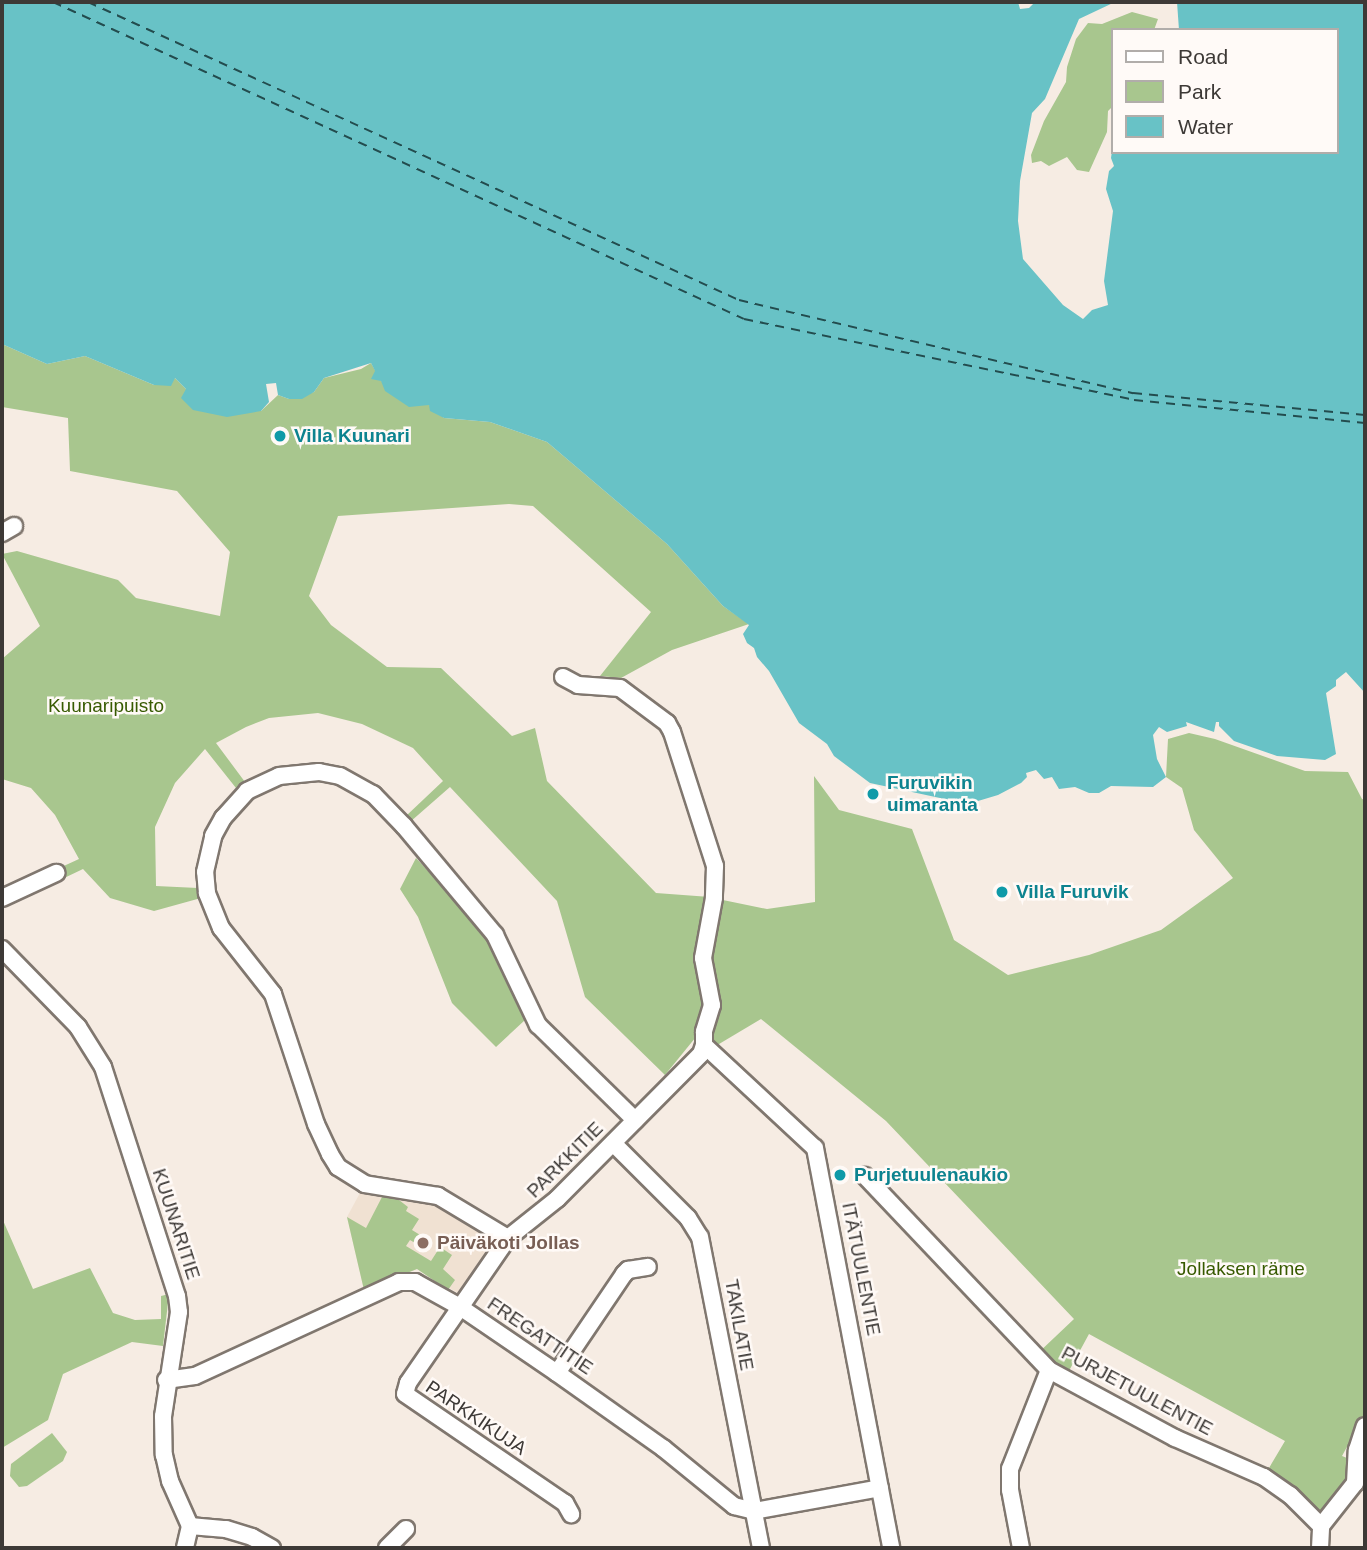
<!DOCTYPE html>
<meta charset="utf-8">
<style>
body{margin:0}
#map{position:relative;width:1367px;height:1550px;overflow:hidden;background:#f6ece3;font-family:Helvetica,sans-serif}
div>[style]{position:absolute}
.built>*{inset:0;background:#f0e1d2}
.green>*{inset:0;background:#a8c68e}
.water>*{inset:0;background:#68c2c6}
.ferry>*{height:2px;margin-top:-1px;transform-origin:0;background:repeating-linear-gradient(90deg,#234c4e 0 9px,transparent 0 16px)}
.roads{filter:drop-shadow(2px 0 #80776f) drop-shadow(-2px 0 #80776f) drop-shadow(0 2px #80776f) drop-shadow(0 -2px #80776f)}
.minor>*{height:16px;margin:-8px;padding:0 8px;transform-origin:8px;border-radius:8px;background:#fff}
.dots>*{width:19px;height:19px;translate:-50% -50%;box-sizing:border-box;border:4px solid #fffaf7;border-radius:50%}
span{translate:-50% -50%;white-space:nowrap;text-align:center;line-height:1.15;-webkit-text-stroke:5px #fffaf7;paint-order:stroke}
.culture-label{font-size:19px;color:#0d838f;font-weight:700}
.left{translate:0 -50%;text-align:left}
.park-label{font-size:19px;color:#375a00}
.street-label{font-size:19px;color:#3d3936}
.education-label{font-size:19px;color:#785e54;font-weight:700}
.frame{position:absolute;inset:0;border:4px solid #3d3936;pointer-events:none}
.legend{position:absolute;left:1111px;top:28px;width:228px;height:126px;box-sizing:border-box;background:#fffaf7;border:2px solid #b1adaa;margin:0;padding:9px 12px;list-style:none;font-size:21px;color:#3d3936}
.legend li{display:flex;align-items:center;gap:14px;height:35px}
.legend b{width:35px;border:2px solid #b1adaa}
</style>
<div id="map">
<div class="built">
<i style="clip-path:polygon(361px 1191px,382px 1197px,435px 1202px,489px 1237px,493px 1245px,458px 1293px,417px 1269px,364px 1290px,347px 1217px)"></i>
</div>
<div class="green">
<i style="clip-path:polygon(1132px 12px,1158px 19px,1154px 30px,1113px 30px,1113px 106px,1108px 111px,1107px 132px,1089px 172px,1077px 170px,1067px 157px,1049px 166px,1041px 161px,1032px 163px,1031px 155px,1044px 121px,1066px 82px,1067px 67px,1076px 39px,1088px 23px,1102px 24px)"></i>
<i style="clip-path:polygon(2px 344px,47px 364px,85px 356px,154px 385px,175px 378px,186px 389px,261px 411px,278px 395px,289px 399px,314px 392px,324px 378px,361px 369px,371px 363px,381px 381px,429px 405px,444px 418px,490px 422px,547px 442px,667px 544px,723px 606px,749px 624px,672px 650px,621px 678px,600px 676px,651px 612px,533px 506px,509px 504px,338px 516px,309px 596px,331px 625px,387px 667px,441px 668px,512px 736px,535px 728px,547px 781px,656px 893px,710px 897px,707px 1004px,700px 1032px,665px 1075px,585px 997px,557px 901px,450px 787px,410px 822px,406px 816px,443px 781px,413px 748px,362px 724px,318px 713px,269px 718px,246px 727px,216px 743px,245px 782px,236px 788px,205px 749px,175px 783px,155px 827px,156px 886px,198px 888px,201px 898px,154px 911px,110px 898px,83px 869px,60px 880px,55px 870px,79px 859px,55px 815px,31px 788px,2px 779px,2px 659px,40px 626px,2px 554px,17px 551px,118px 580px,136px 598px,220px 616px,230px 552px,177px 491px,70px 471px,68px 418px,2px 407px)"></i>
<i style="clip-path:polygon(1189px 733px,1215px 739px,1305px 771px,1348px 772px,1362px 799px,1365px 800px,1365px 1414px,1342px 1456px,1352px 1460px,1348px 1483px,1324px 1512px,1318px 1512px,1266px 1473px,1285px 1441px,1089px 1334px,1064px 1380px,1036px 1355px,1074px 1319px,886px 1121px,761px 1019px,714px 1047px,710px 1033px,709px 970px,718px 899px,767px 909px,815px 902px,814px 776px,839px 810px,912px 829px,954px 940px,1008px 975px,1089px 955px,1161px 930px,1233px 878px,1194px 830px,1182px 788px,1166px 777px,1168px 739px)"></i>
<i style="clip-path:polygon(416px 858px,487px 935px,525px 1020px,496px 1047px,452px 1003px,418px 917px,400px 889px)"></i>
<i style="clip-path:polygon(382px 1197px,399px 1200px,408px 1207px,406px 1211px,419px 1219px,412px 1230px,425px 1238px,420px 1246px,410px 1240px,406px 1246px,431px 1261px,440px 1247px,452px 1255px,443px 1269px,455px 1280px,448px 1290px,417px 1269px,364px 1290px,347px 1217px,366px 1228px)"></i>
<i style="clip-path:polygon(2px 1218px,33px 1289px,90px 1268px,113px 1313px,135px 1320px,161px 1319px,161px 1296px,169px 1294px,163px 1346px,132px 1342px,63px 1374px,48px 1420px,2px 1448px)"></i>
<i style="clip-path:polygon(52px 1433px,67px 1452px,63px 1461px,27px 1486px,19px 1487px,10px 1476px,11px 1464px)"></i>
</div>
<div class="water">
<i style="clip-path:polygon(2px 2px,1018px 2px,1020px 9px,1029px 8px,1035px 2px,1115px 2px,1079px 19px,1045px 99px,1032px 113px,1020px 181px,1018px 221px,1023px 259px,1063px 305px,1083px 319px,1092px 310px,1108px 305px,1104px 281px,1113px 211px,1106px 189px,1109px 171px,1114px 166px,1111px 158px,1113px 144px,1113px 152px,1337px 152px,1337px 30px,1179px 30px,1177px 2px,1365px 2px,1365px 693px,1346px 672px,1336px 680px,1336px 686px,1326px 693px,1336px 754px,1325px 760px,1277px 756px,1234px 741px,1219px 726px,1219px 722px,1216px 722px,1214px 732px,1186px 722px,1187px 726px,1167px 732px,1159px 727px,1153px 735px,1157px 759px,1166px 777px,1153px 787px,1111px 786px,1099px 793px,1089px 793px,1075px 787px,1059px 789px,1052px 777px,1044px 779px,1036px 770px,1026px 773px,1027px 777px,1021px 783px,998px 795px,968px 804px,870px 783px,834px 756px,827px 744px,799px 723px,769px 671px,757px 657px,754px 648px,747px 643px,743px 634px,749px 625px,723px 606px,667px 544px,547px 442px,490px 422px,444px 418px,430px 411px,429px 405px,409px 407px,385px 391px,381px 381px,371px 379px,375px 371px,371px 363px,324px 378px,314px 392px,302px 399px,289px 399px,278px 395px,276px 383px,266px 384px,269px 402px,261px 411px,227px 417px,193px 410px,181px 398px,186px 389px,175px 378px,171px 386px,154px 385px,85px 356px,47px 364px,2px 344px)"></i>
</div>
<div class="ferry">
<i style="left:53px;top:2px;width:760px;rotate:24.64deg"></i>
<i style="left:744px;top:319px;width:398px;rotate:11.7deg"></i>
<i style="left:1134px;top:400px;width:232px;rotate:5.7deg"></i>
<i style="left:88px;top:2px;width:716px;rotate:24.6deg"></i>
<i style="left:739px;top:300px;width:405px;rotate:13.3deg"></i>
<i style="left:1133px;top:393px;width:233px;rotate:5.4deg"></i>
</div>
<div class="roads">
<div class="minor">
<i style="left:2px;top:533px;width:14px;rotate:-30deg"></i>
<i style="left:563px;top:677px;width:17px;rotate:28deg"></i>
<i style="left:578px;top:685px;width:42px;rotate:4.1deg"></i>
<i style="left:620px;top:688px;width:59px;rotate:36.7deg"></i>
<i style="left:667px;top:723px;width:10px;rotate:61deg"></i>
<i style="left:672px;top:732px;width:141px;rotate:72.2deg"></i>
<i style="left:715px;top:866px;width:32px;rotate:92deg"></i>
<i style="left:714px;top:898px;width:61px;rotate:100.4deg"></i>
<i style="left:703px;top:958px;width:48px;rotate:79.2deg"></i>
<i style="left:712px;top:1005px;width:28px;rotate:107deg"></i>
<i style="left:704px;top:1032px;width:13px;rotate:90deg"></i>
<i style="left:704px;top:1045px;width:9px;rotate:108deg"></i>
<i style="left:701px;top:1054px;width:204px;rotate:134.8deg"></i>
<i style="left:557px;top:1199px;width:63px;rotate:141.5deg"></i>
<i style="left:508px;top:1238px;width:176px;rotate:124.6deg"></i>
<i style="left:408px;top:1383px;width:11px;rotate:105deg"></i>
<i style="left:405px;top:1394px;width:194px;rotate:34.3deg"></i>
<i style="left:565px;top:1503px;width:13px;rotate:61deg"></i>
<i style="left:2px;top:898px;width:60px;rotate:-24.8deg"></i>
<i style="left:2px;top:949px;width:109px;rotate:45.7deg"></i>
<i style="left:78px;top:1027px;width:47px;rotate:58deg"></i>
<i style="left:103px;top:1067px;width:241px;rotate:72.1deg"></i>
<i style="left:177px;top:1296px;width:16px;rotate:83deg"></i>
<i style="left:179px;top:1312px;width:105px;rotate:98.7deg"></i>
<i style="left:163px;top:1416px;width:39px;rotate:89deg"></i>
<i style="left:164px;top:1455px;width:27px;rotate:77deg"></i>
<i style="left:170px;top:1481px;width:49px;rotate:66deg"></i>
<i style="left:190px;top:1526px;width:23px;rotate:103deg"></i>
<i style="left:704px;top:1045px;width:151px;rotate:42.9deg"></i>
<i style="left:815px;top:1148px;width:407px;rotate:79.2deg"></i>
<i style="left:613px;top:1143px;width:106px;rotate:45deg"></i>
<i style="left:688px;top:1218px;width:22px;rotate:58deg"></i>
<i style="left:700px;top:1237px;width:317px;rotate:78.9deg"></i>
<i style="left:865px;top:1176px;width:267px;rotate:46.5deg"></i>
<i style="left:1049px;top:1370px;width:143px;rotate:28.4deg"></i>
<i style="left:1175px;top:1438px;width:97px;rotate:23.7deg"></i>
<i style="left:1264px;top:1477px;width:32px;rotate:35deg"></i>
<i style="left:1290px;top:1495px;width:44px;rotate:45deg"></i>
<i style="left:508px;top:1238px;width:82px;rotate:-149deg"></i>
<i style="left:438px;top:1196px;width:74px;rotate:-170.7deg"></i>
<i style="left:365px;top:1184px;width:32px;rotate:-148deg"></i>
<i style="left:338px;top:1167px;width:15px;rotate:-122deg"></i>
<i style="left:330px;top:1154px;width:33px;rotate:-115deg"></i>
<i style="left:316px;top:1124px;width:137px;rotate:-108.3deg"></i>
<i style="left:273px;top:994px;width:84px;rotate:-128.2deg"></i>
<i style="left:221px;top:928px;width:38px;rotate:-112deg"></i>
<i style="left:207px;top:893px;width:21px;rotate:-95deg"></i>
<i style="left:205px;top:872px;width:37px;rotate:-77deg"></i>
<i style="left:213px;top:836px;width:21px;rotate:-61deg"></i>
<i style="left:223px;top:818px;width:36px;rotate:-48deg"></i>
<i style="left:247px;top:791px;width:35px;rotate:-25deg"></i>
<i style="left:279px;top:776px;width:40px;rotate:-5.7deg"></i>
<i style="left:319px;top:772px;width:21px;rotate:11deg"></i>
<i style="left:340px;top:776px;width:38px;rotate:29deg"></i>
<i style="left:373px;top:794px;width:45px;rotate:45.9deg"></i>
<i style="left:404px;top:826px;width:142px;rotate:50.1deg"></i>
<i style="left:495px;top:935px;width:100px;rotate:64.5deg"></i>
<i style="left:538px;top:1025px;width:136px;rotate:44.4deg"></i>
<i style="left:557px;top:1373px;width:120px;rotate:-55.9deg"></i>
<i style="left:624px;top:1274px;width:6px;rotate:-45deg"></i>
<i style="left:628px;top:1270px;width:20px;rotate:-9deg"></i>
<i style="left:166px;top:1380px;width:29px;rotate:-8deg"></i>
<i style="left:195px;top:1376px;width:225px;rotate:-24.7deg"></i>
<i style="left:399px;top:1282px;width:16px"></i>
<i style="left:415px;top:1282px;width:51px;rotate:29.1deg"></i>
<i style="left:460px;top:1307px;width:117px;rotate:34.2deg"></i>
<i style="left:557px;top:1373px;width:130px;rotate:35.3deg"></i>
<i style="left:663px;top:1448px;width:92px;rotate:39.2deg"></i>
<i style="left:734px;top:1506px;width:21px;rotate:14deg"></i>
<i style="left:754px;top:1511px;width:128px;rotate:-10.3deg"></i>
<i style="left:190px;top:1526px;width:36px;rotate:5deg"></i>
<i style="left:226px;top:1529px;width:27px;rotate:17deg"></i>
<i style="left:252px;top:1537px;width:23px;rotate:29deg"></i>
<i style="left:387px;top:1548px;width:27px;rotate:-45deg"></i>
<i style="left:1021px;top:1548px;width:59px;rotate:-100.7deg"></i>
<i style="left:1010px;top:1490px;width:21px;rotate:-90deg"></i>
<i style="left:1010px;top:1469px;width:106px;rotate:-68.5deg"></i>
<i style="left:1320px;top:1548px;width:22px;rotate:-87deg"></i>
<i style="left:1321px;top:1526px;width:55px;rotate:-51.7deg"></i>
<i style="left:1355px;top:1483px;width:33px;rotate:-87deg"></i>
<i style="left:1357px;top:1450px;width:25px;rotate:-72deg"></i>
</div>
</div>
<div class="dots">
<i style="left:280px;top:436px;background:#0f9aa8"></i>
<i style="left:873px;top:794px;background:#0f9aa8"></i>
<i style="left:1002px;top:892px;background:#0f9aa8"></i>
<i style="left:840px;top:1175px;background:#0f9aa8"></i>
<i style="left:423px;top:1243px;background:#8d6e63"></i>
</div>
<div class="culture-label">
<span class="left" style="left:294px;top:436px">Villa Kuunari</span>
<span class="left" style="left:887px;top:794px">Furuvikin<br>uimaranta</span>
<span class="left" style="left:1016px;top:892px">Villa Furuvik</span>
<span class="left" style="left:854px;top:1175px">Purjetuulenaukio</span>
</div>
<div class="park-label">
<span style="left:106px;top:706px">Kuunaripuisto</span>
<span style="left:1241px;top:1269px">Jollaksen räme</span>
</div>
<div class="street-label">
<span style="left:565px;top:1160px;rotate:-45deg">PARKKITIE</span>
<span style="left:176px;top:1224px;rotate:72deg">KUUNARITIE</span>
<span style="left:861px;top:1269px;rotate:79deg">ITÄTUULENTIE</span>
<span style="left:739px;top:1325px;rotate:80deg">TAKILATIE</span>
<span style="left:540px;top:1336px;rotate:34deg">FREGATTITIE</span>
<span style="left:1137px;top:1391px;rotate:28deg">PURJETUULENTIE</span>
<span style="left:476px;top:1418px;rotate:34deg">PARKKIKUJA</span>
</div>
<div class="education-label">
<span class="left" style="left:437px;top:1243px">Päiväkoti Jollas</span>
</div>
<div class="frame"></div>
<ul class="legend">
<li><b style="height:9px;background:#fff"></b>Road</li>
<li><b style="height:19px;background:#a8c68e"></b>Park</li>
<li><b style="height:19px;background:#68c2c6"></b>Water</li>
</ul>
</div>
